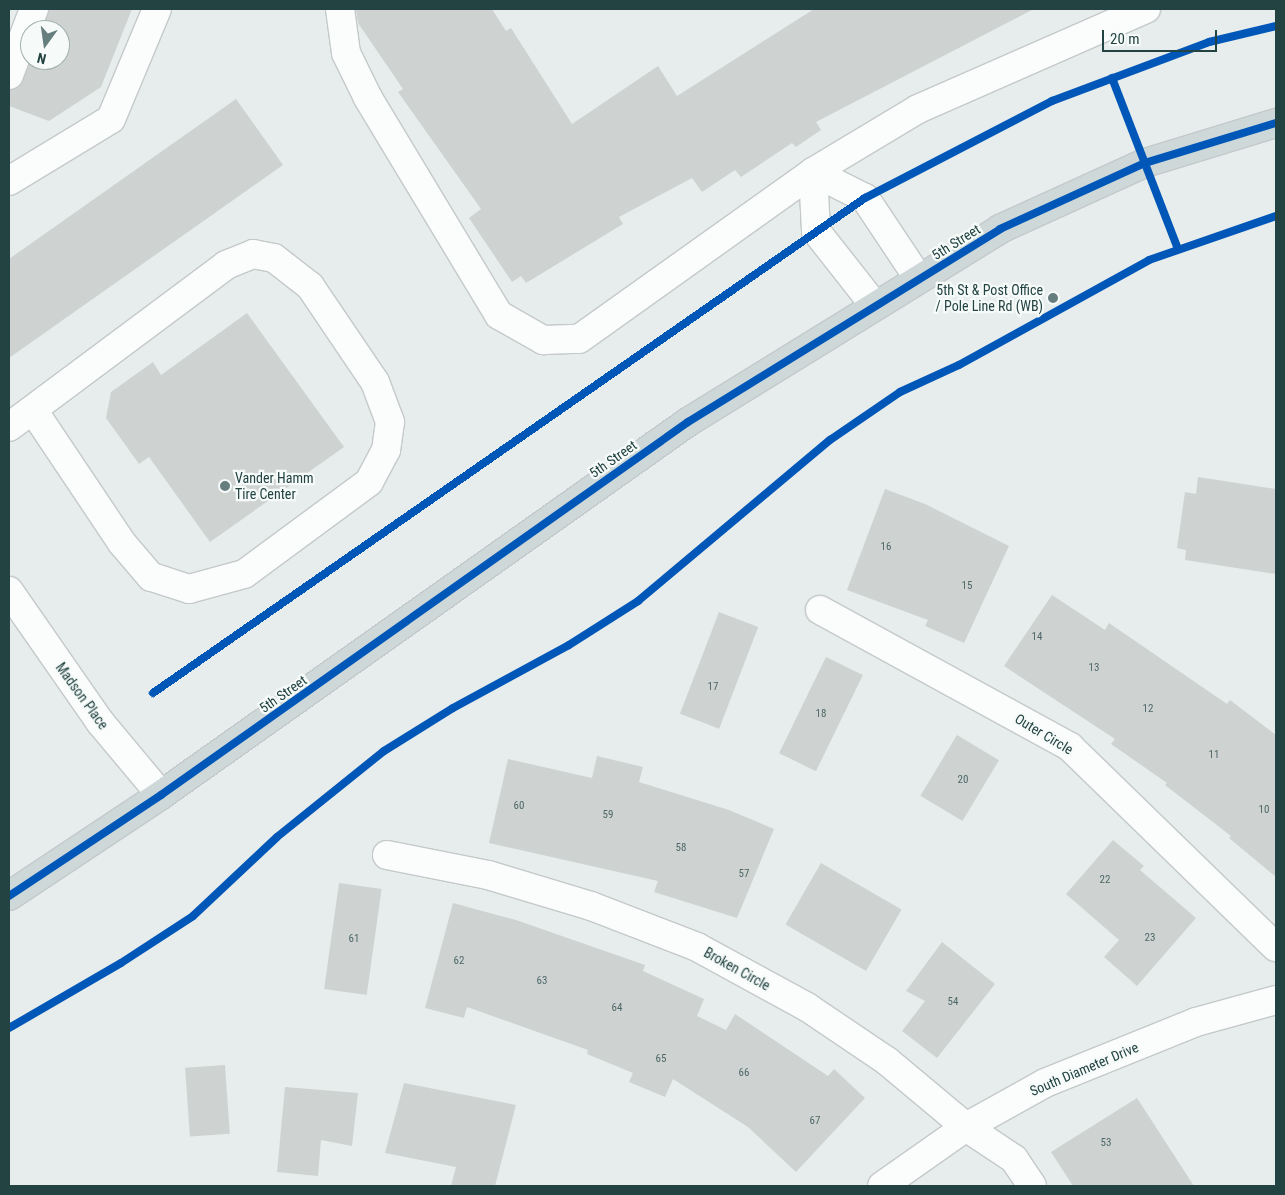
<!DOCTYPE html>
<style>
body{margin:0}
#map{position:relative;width:1285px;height:1195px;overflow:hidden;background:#e7ecec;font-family:"Roboto Condensed",sans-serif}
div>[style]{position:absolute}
.building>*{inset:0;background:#ced3d2;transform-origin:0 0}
.roads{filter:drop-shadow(1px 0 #c4c9c9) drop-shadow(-1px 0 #c4c9c9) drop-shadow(0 1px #c4c9c9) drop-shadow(0 -1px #c4c9c9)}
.minor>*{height:28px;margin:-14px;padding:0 14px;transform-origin:14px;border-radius:14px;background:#fbfcfc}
.major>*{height:28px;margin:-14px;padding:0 14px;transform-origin:14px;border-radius:14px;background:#ced8d8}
.cycleway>*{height:8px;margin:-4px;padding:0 4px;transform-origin:4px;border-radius:4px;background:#0057b8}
.dots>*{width:14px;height:14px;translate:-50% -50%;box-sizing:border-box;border:2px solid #f6fbf9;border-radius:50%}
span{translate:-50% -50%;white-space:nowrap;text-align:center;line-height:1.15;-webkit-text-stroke:4.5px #f6fbf9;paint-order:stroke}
.number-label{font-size:11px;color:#4e6867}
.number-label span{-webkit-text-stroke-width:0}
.street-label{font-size:14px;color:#224342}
.poi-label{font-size:14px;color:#224342}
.right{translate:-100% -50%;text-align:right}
.left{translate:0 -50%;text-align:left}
.frame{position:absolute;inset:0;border:10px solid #224342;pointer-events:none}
.north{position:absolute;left:20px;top:20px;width:50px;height:50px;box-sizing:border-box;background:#f6fbf9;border:1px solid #a1b1b0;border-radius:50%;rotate:194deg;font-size:14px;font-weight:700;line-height:20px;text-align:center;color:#224342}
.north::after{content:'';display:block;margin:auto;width:18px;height:22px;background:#677e7e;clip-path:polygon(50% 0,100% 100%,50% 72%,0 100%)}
.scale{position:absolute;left:1102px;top:30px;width:115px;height:22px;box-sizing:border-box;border:2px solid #224342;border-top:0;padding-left:6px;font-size:15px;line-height:18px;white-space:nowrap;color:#224342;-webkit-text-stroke:4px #f6fbf9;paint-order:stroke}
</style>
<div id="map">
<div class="building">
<i style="clip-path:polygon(49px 9px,132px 9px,101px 87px,49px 121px,9px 106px,9px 90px,19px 87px,31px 60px,60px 60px,60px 30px,43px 30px)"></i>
<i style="clip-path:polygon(356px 9px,492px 9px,506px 31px,511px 28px,572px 124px,658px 66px,677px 96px,814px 9px,1034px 9px,816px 122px,821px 130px,796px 147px,792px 143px,741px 177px,735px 170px,702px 192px,692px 178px,619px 217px,623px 224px,526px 283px,521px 276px,512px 282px,469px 218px,481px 209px,398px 92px,403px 89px,358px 23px)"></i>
<i style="clip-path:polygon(236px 99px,283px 165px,9px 358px,9px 259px)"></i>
<i style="clip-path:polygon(247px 313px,344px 447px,210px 542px,149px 457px,139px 464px,106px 418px,111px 392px,153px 362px,161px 375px)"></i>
<i style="clip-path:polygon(1198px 477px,1276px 489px,1276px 574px,1185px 560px,1186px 550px,1177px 548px,1185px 492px,1196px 494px)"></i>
<i style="clip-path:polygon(885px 489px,925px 504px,1009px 546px,964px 643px,925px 626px,928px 620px,847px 590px)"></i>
<i style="clip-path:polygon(1052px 595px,1105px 630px,1109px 623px,1227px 704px,1230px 700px,1276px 735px,1276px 877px,1229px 838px,1231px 836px,1165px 785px,1167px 783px,1111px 744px,1115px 739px,1004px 666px)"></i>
<i style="left:719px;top:612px;width:42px;height:109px;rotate:21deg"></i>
<i style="left:826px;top:657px;width:41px;height:107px;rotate:26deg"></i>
<i style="left:957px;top:735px;width:49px;height:71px;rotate:31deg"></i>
<i style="clip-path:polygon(597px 756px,643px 767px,639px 782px,729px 810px,774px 829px,737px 918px,654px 892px,658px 881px,489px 843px,508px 759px,592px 778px)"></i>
<i style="clip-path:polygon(1113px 840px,1144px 866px,1140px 870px,1196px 918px,1137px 986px,1104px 957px,1119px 940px,1066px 894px)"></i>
<i style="left:821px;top:863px;width:93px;height:71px;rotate:30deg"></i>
<i style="left:339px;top:883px;width:43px;height:107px;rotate:8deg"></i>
<i style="clip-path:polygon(453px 903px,516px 920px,645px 965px,643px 971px,704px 999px,697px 1016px,726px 1030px,735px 1014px,828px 1076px,834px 1069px,865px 1098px,796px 1172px,748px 1127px,673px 1079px,665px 1097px,629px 1082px,633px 1073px,587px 1054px,588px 1050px,467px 1007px,464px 1018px,425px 1008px)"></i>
<i style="clip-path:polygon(942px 942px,995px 984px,937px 1058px,902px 1031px,925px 1001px,906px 991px)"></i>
<i style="left:225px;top:1065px;width:69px;height:40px;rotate:86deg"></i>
<i style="clip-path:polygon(404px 1083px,516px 1105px,495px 1186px,451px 1186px,456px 1167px,385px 1153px)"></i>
<i style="clip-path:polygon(285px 1087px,358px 1093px,352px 1146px,321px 1140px,318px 1176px,277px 1172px)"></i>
<i style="clip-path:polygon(1137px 1098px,1194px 1186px,1073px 1186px,1051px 1152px)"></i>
</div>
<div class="roads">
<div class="minor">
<i style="left:340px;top:9px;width:44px;rotate:82.2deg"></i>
<i style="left:346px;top:53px;width:50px;rotate:63.9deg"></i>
<i style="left:368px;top:98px;width:253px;rotate:58.9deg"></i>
<i style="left:499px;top:315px;width:51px;rotate:29.6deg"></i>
<i style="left:543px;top:340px;width:36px;rotate:-2deg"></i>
<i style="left:579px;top:339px;width:287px;rotate:-35.5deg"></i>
<i style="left:813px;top:172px;width:122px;rotate:-31deg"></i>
<i style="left:918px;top:109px;width:249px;rotate:-23.7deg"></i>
<i style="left:9px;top:75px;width:71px;rotate:-69.3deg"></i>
<i style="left:9px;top:181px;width:119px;rotate:-31.3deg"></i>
<i style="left:111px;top:119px;width:119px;rotate:-67.3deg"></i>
<i style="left:875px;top:306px;width:95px;rotate:-128.2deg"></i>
<i style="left:816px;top:231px;width:59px;rotate:-92.9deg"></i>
<i style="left:813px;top:172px;width:58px;rotate:26.6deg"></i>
<i style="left:865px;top:198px;width:97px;rotate:56.3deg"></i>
<i style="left:9px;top:427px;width:271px;rotate:-36.7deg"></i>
<i style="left:226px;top:265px;width:29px;rotate:-22deg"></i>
<i style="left:253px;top:254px;width:21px;rotate:11deg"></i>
<i style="left:274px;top:258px;width:46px;rotate:37.9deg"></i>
<i style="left:310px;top:286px;width:116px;rotate:55.9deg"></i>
<i style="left:375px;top:382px;width:43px;rotate:69.4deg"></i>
<i style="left:390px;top:422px;width:28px;rotate:98deg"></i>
<i style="left:386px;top:450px;width:36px;rotate:118deg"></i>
<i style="left:369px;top:482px;width:155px;rotate:143.6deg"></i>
<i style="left:244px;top:574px;width:57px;rotate:164.7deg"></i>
<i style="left:189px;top:589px;width:40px;rotate:-162deg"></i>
<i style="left:151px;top:577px;width:45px;rotate:-130.5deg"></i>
<i style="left:122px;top:543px;width:160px;rotate:-123.8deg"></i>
<i style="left:9px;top:591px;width:160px;rotate:55.2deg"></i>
<i style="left:100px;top:722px;width:95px;rotate:50.1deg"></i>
<i style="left:820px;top:610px;width:285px;rotate:28.7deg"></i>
<i style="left:1070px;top:747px;width:287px;rotate:44.2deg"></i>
<i style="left:387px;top:855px;width:103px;rotate:11.2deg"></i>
<i style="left:488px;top:875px;width:108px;rotate:16.8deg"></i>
<i style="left:591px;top:906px;width:114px;rotate:21.1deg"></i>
<i style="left:697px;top:947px;width:125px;rotate:28.6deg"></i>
<i style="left:807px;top:1007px;width:97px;rotate:34deg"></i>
<i style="left:887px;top:1061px;width:103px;rotate:39.9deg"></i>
<i style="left:966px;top:1127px;width:58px;rotate:33.7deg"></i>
<i style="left:1014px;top:1159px;width:32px;rotate:56deg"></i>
<i style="left:882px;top:1186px;width:103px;rotate:-35.1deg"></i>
<i style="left:966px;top:1127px;width:90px;rotate:-29.1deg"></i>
<i style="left:1045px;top:1083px;width:163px;rotate:-22deg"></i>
<i style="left:1196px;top:1022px;width:83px;rotate:-15.4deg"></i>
</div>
<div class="major">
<i style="left:9px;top:896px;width:182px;rotate:-33.6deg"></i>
<i style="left:161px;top:795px;width:646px;rotate:-35.29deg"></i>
<i style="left:688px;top:422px;width:367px;rotate:-31.7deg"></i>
<i style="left:1000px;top:229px;width:159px;rotate:-24.5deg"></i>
<i style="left:1145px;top:163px;width:137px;rotate:-17deg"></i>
</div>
</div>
<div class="cycleway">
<i style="left:1112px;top:78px;width:183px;rotate:68.9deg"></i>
<i style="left:153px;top:693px;width:867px;rotate:-34.81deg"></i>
<i style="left:865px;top:198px;width:211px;rotate:-27.4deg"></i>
<i style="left:1052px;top:101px;width:168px;rotate:-20.6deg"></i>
<i style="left:1209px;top:42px;width:69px;rotate:-13.4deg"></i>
<i style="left:9px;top:896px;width:182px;rotate:-33.6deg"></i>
<i style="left:161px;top:795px;width:646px;rotate:-35.29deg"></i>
<i style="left:688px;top:422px;width:367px;rotate:-31.7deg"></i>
<i style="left:1000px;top:229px;width:159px;rotate:-24.5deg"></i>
<i style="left:1145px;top:163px;width:137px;rotate:-17deg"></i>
<i style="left:9px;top:1028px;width:129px;rotate:-30.1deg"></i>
<i style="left:121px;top:963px;width:86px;rotate:-33.1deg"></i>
<i style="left:193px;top:916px;width:115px;rotate:-43.2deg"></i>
<i style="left:277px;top:837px;width:137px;rotate:-38.8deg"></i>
<i style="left:384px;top:751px;width:81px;rotate:-31.9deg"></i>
<i style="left:453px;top:708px;width:132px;rotate:-28.5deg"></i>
<i style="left:569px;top:645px;width:82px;rotate:-32.5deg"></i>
<i style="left:638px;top:601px;width:251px;rotate:-40deg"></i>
<i style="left:830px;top:440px;width:85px;rotate:-34.4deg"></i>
<i style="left:900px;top:392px;width:65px;rotate:-24.6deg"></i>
<i style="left:959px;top:365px;width:217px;rotate:-28.9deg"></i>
<i style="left:1149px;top:260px;width:134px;rotate:-19.1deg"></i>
</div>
<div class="dots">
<i style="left:1053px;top:298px;background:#677e7e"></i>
<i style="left:225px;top:486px;background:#677e7e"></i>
</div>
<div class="number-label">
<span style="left:886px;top:547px">16</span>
<span style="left:967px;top:586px">15</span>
<span style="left:1037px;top:637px">14</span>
<span style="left:1094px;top:668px">13</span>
<span style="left:713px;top:687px">17</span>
<span style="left:1148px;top:709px">12</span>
<span style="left:821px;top:714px">18</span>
<span style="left:1214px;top:755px">11</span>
<span style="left:963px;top:780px">20</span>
<span style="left:519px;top:806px">60</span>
<span style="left:1264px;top:810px">10</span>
<span style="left:608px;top:815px">59</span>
<span style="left:681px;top:848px">58</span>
<span style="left:744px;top:874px">57</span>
<span style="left:1105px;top:880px">22</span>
<span style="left:1150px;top:938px">23</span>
<span style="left:354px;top:939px">61</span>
<span style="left:459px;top:961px">62</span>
<span style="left:542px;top:981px">63</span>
<span style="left:953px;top:1002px">54</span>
<span style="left:617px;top:1008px">64</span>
<span style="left:661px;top:1059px">65</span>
<span style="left:744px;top:1073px">66</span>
<span style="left:815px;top:1121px">67</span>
<span style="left:1106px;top:1143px">53</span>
</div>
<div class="street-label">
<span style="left:956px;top:242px;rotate:-32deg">5th Street</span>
<span style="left:613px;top:459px;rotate:-35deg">5th Street</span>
<span style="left:283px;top:694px;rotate:-35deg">5th Street</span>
<span style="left:82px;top:696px;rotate:54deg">Madson Place</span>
<span style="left:1044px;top:734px;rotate:31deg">Outer Circle</span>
<span style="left:737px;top:969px;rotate:29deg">Broken Circle</span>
<span style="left:1084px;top:1069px;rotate:-23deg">South Diameter Drive</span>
</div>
<div class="poi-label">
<span class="right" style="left:1043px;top:298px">5th St &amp; Post Office<br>/ Pole Line Rd (WB)</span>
<span class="left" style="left:235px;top:486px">Vander Hamm<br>Tire Center</span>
</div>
<div class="frame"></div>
<div class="north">N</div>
<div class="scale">20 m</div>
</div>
